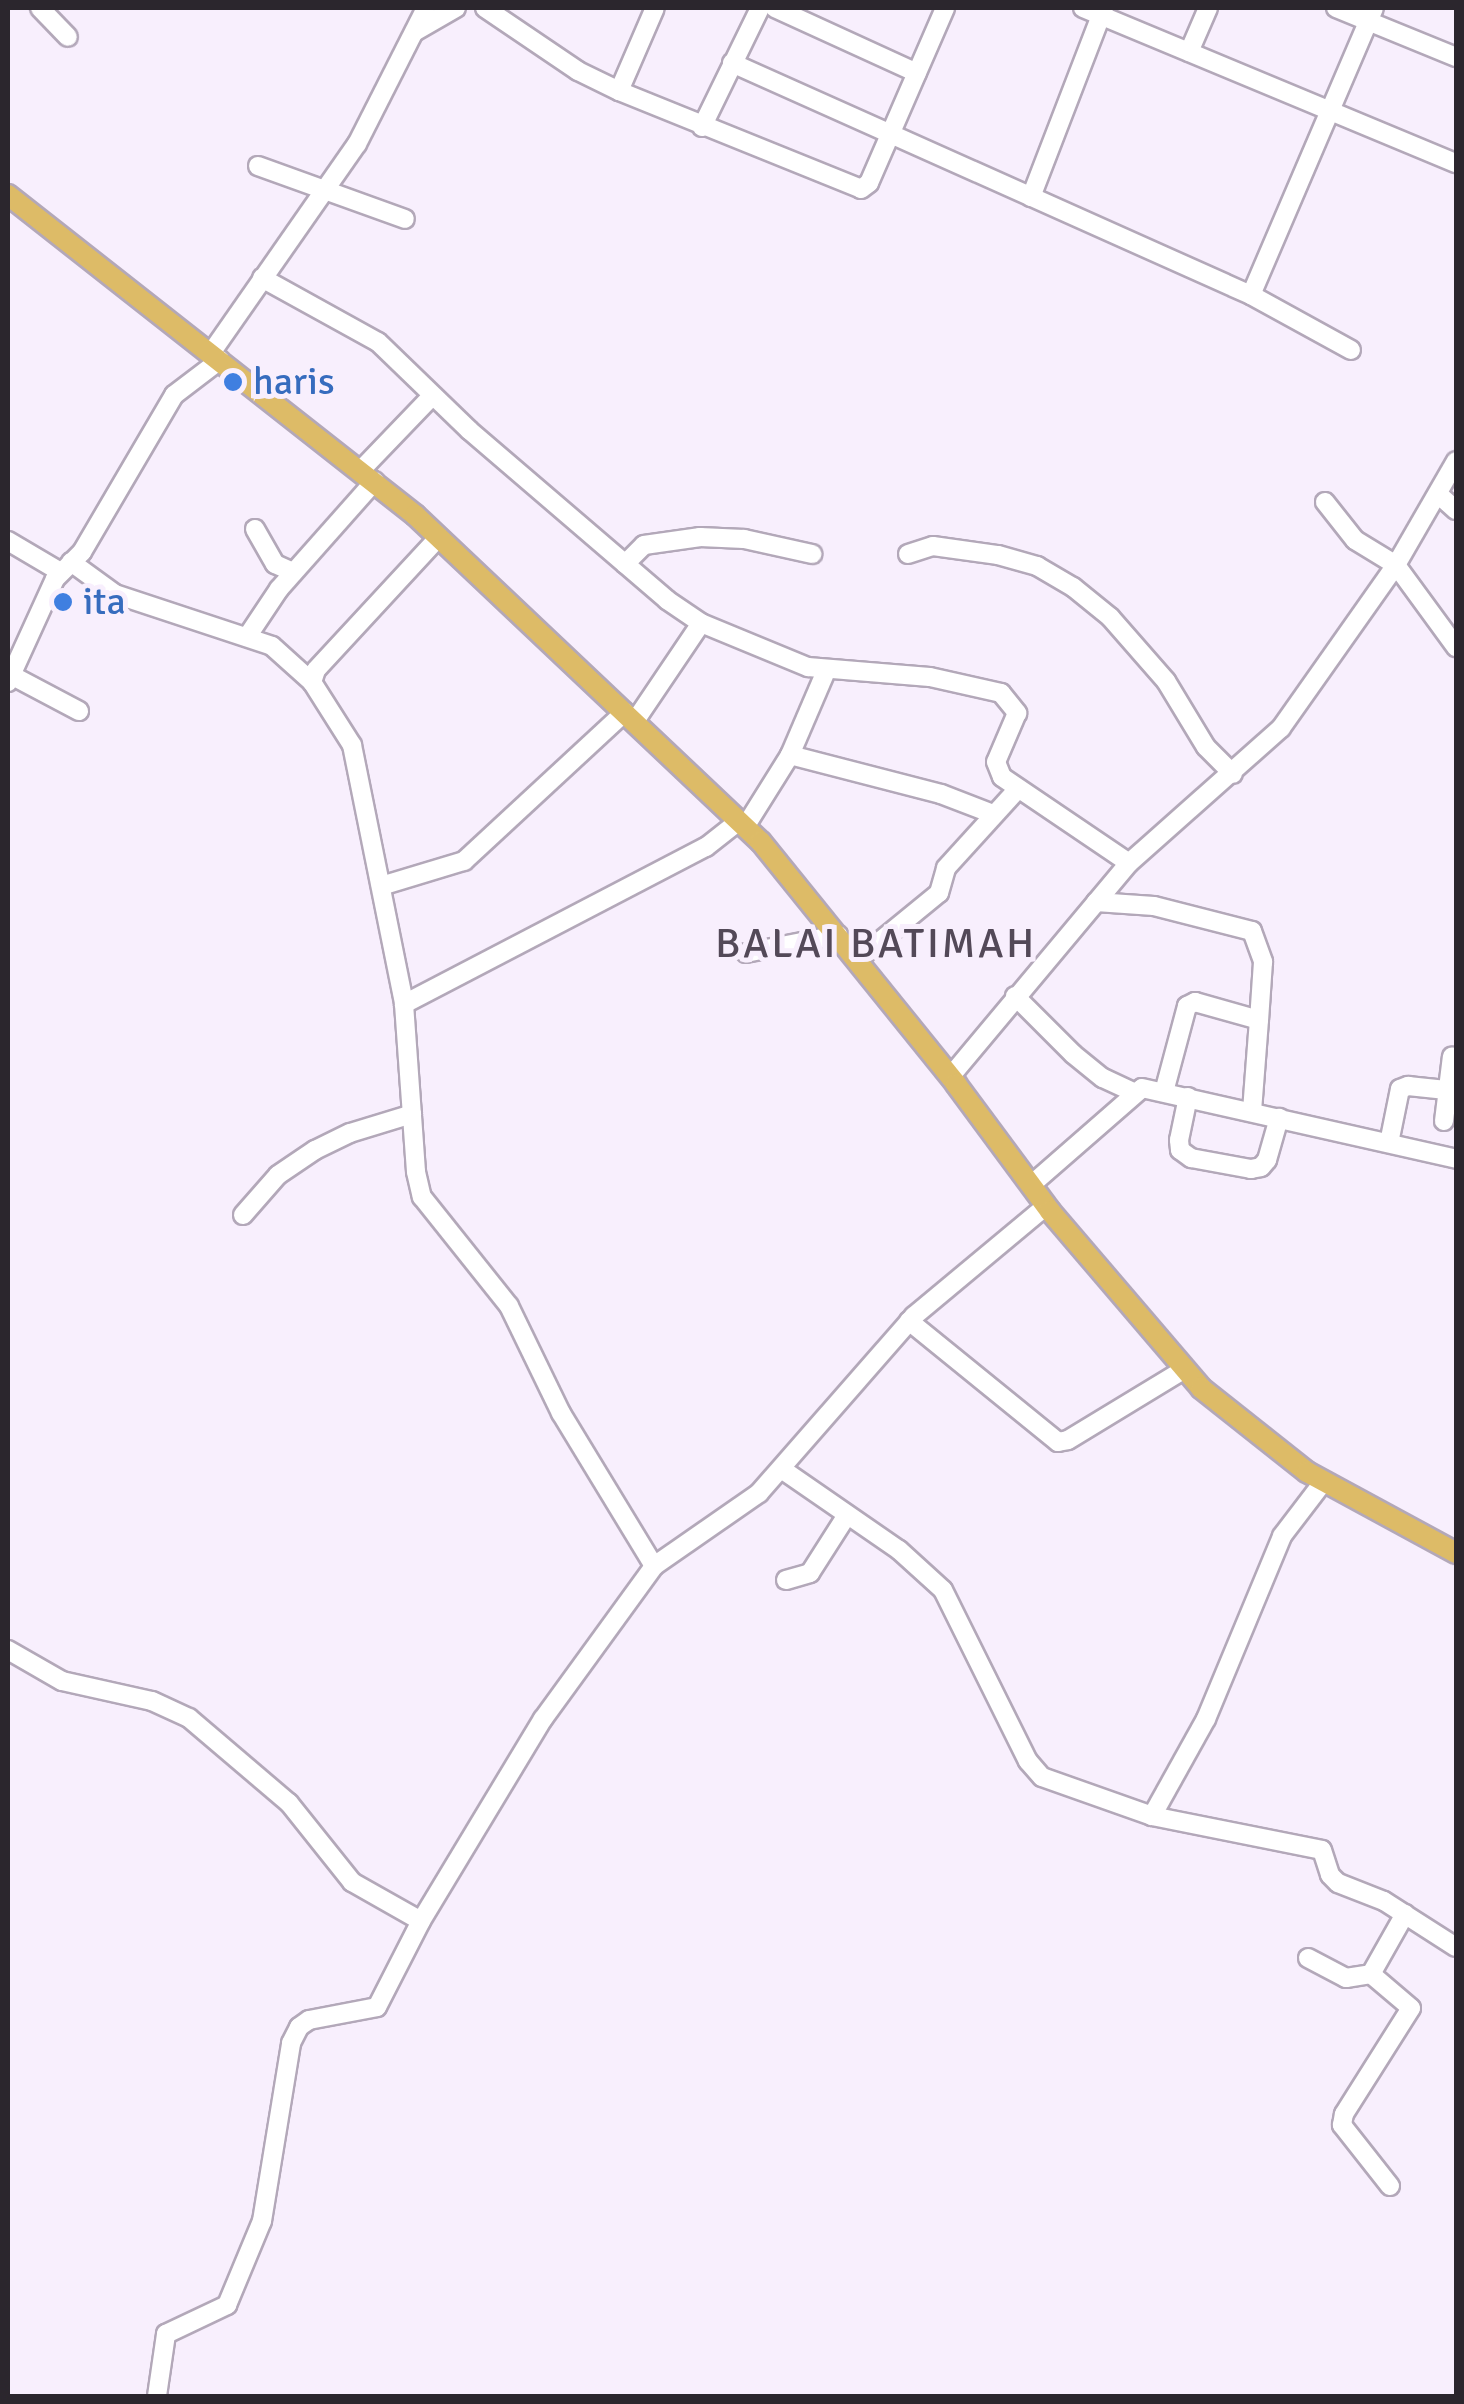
<!DOCTYPE html>
<style>
body{margin:0}
#map{position:relative;width:1464px;height:2404px;overflow:hidden;background:#f8effd;font-family:Signika,sans-serif}
div>[style]{position:absolute}
.roads{filter:drop-shadow(2px 0 #b3a8b9) drop-shadow(-2px 0 #b3a8b9) drop-shadow(0 2px #b3a8b9) drop-shadow(0 -2px #b3a8b9)}
.minor>*{height:18px;margin:-9px;padding:0 9px;transform-origin:9px;border-radius:9px;background:#fff}
.major>*{height:20px;margin:-10px;padding:0 10px;transform-origin:10px;border-radius:10px;background:#ddbb67}
.dots>*{width:28px;height:28px;translate:-50% -50%;box-sizing:border-box;border:5px solid #f8effd;border-radius:50%}
span{translate:-50% -50%;white-space:nowrap;text-align:center;line-height:1.15;-webkit-text-stroke:10px #f8effd;paint-order:stroke}
.shop-label{font-size:38px;color:#366cbe}
.left{translate:0 -50%;text-align:left}
.quarter-label{font-size:42px;color:#534958;letter-spacing:2.5px}
.frame{position:absolute;inset:0;border:10px solid #2b262d;pointer-events:none}
</style>
<div id="map">
<div class="roads">
<div class="minor">
<i style="left:40px;top:8px;width:40px;rotate:46deg"></i>
<i style="left:485px;top:8px;width:112px;rotate:34.1deg"></i>
<i style="left:578px;top:71px;width:46px;rotate:26deg"></i>
<i style="left:619px;top:91px;width:261px;rotate:22deg"></i>
<i style="left:861px;top:189px;width:10px;rotate:-37deg"></i>
<i style="left:869px;top:183px;width:191px;rotate:-66.5deg"></i>
<i style="left:775px;top:8px;width:156px;rotate:24.6deg"></i>
<i style="left:1083px;top:8px;width:404px;rotate:22.6deg"></i>
<i style="left:1336px;top:8px;width:130px;rotate:22.2deg"></i>
<i style="left:416px;top:31px;width:46px;rotate:-29.9deg"></i>
<i style="left:1189px;top:52px;width:48px;rotate:-66.6deg"></i>
<i style="left:732px;top:63px;width:568px;rotate:24.09deg"></i>
<i style="left:1251px;top:295px;width:114px;rotate:28.8deg"></i>
<i style="left:619px;top:91px;width:90px;rotate:-66.6deg"></i>
<i style="left:702px;top:127px;width:132px;rotate:-64deg"></i>
<i style="left:258px;top:166px;width:156px;rotate:19.8deg"></i>
<i style="left:1031px;top:197px;width:203px;rotate:-68.9deg"></i>
<i style="left:262px;top:278px;width:132px;rotate:28.9deg"></i>
<i style="left:378px;top:342px;width:127px;rotate:44deg"></i>
<i style="left:469px;top:430px;width:261px;rotate:40.6deg"></i>
<i style="left:667px;top:600px;width:41px;rotate:34.1deg"></i>
<i style="left:701px;top:623px;width:116px;rotate:22.4deg"></i>
<i style="left:808px;top:667px;width:122px;rotate:4.7deg"></i>
<i style="left:930px;top:677px;width:73px;rotate:12.7deg"></i>
<i style="left:1001px;top:693px;width:26px;rotate:51deg"></i>
<i style="left:1017px;top:713px;width:53px;rotate:113.2deg"></i>
<i style="left:996px;top:762px;width:16px;rotate:68deg"></i>
<i style="left:1002px;top:777px;width:153px;rotate:34.1deg"></i>
<i style="left:1251px;top:295px;width:312px;rotate:-66.8deg"></i>
<i style="left:211px;top:353px;width:255px;rotate:-55.1deg"></i>
<i style="left:357px;top:144px;width:153px;rotate:-63.1deg"></i>
<i style="left:361px;top:470px;width:103px;rotate:-46.2deg"></i>
<i style="left:1438px;top:494px;width:24px;rotate:42deg"></i>
<i style="left:1325px;top:502px;width:48px;rotate:51.7deg"></i>
<i style="left:1355px;top:540px;width:48px;rotate:31.4deg"></i>
<i style="left:1396px;top:565px;width:102px;rotate:53.8deg"></i>
<i style="left:255px;top:529px;width:40px;rotate:60.3deg"></i>
<i style="left:275px;top:564px;width:20px;rotate:24deg"></i>
<i style="left:439px;top:537px;width:181px;rotate:132.8deg"></i>
<i style="left:316px;top:670px;width:13px;rotate:108deg"></i>
<i style="left:312px;top:682px;width:75px;rotate:57.6deg"></i>
<i style="left:352px;top:745px;width:264px;rotate:78.6deg"></i>
<i style="left:404px;top:1004px;width:168px;rotate:85.9deg"></i>
<i style="left:416px;top:1172px;width:26px;rotate:77deg"></i>
<i style="left:422px;top:1197px;width:139px;rotate:51.4deg"></i>
<i style="left:509px;top:1306px;width:119px;rotate:64.1deg"></i>
<i style="left:561px;top:1413px;width:179px;rotate:58.7deg"></i>
<i style="left:8px;top:541px;width:59px;rotate:30.5deg"></i>
<i style="left:908px;top:554px;width:26px;rotate:-18deg"></i>
<i style="left:933px;top:546px;width:66px;rotate:7.9deg"></i>
<i style="left:998px;top:555px;width:41px;rotate:15.8deg"></i>
<i style="left:1037px;top:566px;width:42px;rotate:30.3deg"></i>
<i style="left:1073px;top:587px;width:48px;rotate:39deg"></i>
<i style="left:1110px;top:617px;width:85px;rotate:48.8deg"></i>
<i style="left:1166px;top:681px;width:77px;rotate:58.8deg"></i>
<i style="left:1206px;top:747px;width:38px;rotate:45deg"></i>
<i style="left:71px;top:562px;width:54px;rotate:36deg"></i>
<i style="left:115px;top:594px;width:165px;rotate:18.3deg"></i>
<i style="left:272px;top:646px;width:54px;rotate:42deg"></i>
<i style="left:625px;top:564px;width:27px;rotate:-45deg"></i>
<i style="left:644px;top:545px;width:57px;rotate:-8.1deg"></i>
<i style="left:700px;top:537px;width:44px;rotate:2.6deg"></i>
<i style="left:744px;top:539px;width:70px;rotate:12.4deg"></i>
<i style="left:247px;top:637px;width:58px;rotate:-56.3deg"></i>
<i style="left:279px;top:589px;width:144px;rotate:-48.4deg"></i>
<i style="left:11px;top:675px;width:77px;rotate:27.9deg"></i>
<i style="left:8px;top:682px;width:113px;rotate:-65.5deg"></i>
<i style="left:55px;top:579px;width:38px;rotate:-45deg"></i>
<i style="left:82px;top:552px;width:182px;rotate:-59.6deg"></i>
<i style="left:174px;top:395px;width:58px;rotate:-37.3deg"></i>
<i style="left:635px;top:721px;width:118px;rotate:-56deg"></i>
<i style="left:790px;top:755px;width:156px;rotate:14.5deg"></i>
<i style="left:941px;top:794px;width:56px;rotate:21deg"></i>
<i style="left:745px;top:827px;width:85px;rotate:-58deg"></i>
<i style="left:790px;top:755px;width:91px;rotate:-66.8deg"></i>
<i style="left:381px;top:886px;width:87px;rotate:-16.8deg"></i>
<i style="left:464px;top:861px;width:219px;rotate:-42.8deg"></i>
<i style="left:1096px;top:902px;width:58px;rotate:3.9deg"></i>
<i style="left:1154px;top:906px;width:101px;rotate:14.3deg"></i>
<i style="left:1252px;top:931px;width:33px;rotate:70deg"></i>
<i style="left:1263px;top:962px;width:58px;rotate:93.9deg"></i>
<i style="left:746px;top:953px;width:94px;rotate:-11.1deg"></i>
<i style="left:857px;top:960px;width:106px;rotate:-39.3deg"></i>
<i style="left:939px;top:893px;width:26px;rotate:-74deg"></i>
<i style="left:946px;top:868px;width:105px;rotate:-47.7deg"></i>
<i style="left:1015px;top:996px;width:82px;rotate:45deg"></i>
<i style="left:1073px;top:1054px;width:38px;rotate:39deg"></i>
<i style="left:1103px;top:1078px;width:33px;rotate:25deg"></i>
<i style="left:404px;top:1004px;width:340px;rotate:-27.5deg"></i>
<i style="left:706px;top:847px;width:42px;rotate:-38.2deg"></i>
<i style="left:950px;top:1077px;width:279px;rotate:-50.1deg"></i>
<i style="left:1129px;top:863px;width:203px;rotate:-41.6deg"></i>
<i style="left:1281px;top:728px;width:199px;rotate:-54.8deg"></i>
<i style="left:1396px;top:565px;width:120px;rotate:-60deg"></i>
<i style="left:1164px;top:1092px;width:89px;rotate:-75deg"></i>
<i style="left:1187px;top:1006px;width:9px;rotate:-27deg"></i>
<i style="left:1195px;top:1002px;width:66px;rotate:15.7deg"></i>
<i style="left:1259px;top:1020px;width:92px;rotate:94.4deg"></i>
<i style="left:1188px;top:1097px;width:44px;rotate:101.8deg"></i>
<i style="left:1179px;top:1140px;width:10px;rotate:84deg"></i>
<i style="left:1180px;top:1150px;width:14px;rotate:36deg"></i>
<i style="left:1191px;top:1158px;width:61px;rotate:10.4deg"></i>
<i style="left:1251px;top:1169px;width:10px;rotate:-11deg"></i>
<i style="left:1261px;top:1167px;width:9px;rotate:-49deg"></i>
<i style="left:1267px;top:1160px;width:44px;rotate:-74.1deg"></i>
<i style="left:1444px;top:1121px;width:65px;rotate:-83deg"></i>
<i style="left:1389px;top:1143px;width:55px;rotate:-78.5deg"></i>
<i style="left:1400px;top:1089px;width:9px;rotate:-21deg"></i>
<i style="left:1408px;top:1086px;width:48px;rotate:5.9deg"></i>
<i style="left:1031px;top:1185px;width:147px;rotate:-41.1deg"></i>
<i style="left:1142px;top:1088px;width:322px;rotate:12.7deg"></i>
<i style="left:243px;top:1215px;width:53px;rotate:-48.8deg"></i>
<i style="left:278px;top:1175px;width:45px;rotate:-34deg"></i>
<i style="left:315px;top:1150px;width:39px;rotate:-26deg"></i>
<i style="left:350px;top:1133px;width:65px;rotate:-17deg"></i>
<i style="left:909px;top:1321px;width:192px;rotate:39.1deg"></i>
<i style="left:1058px;top:1442px;width:10px;rotate:-11deg"></i>
<i style="left:1068px;top:1440px;width:137px;rotate:-31.3deg"></i>
<i style="left:783px;top:1470px;width:141px;rotate:34.6deg"></i>
<i style="left:899px;top:1550px;width:59px;rotate:42.3deg"></i>
<i style="left:943px;top:1590px;width:191px;rotate:63.6deg"></i>
<i style="left:1028px;top:1761px;width:21px;rotate:49deg"></i>
<i style="left:1042px;top:1777px;width:117px;rotate:19.5deg"></i>
<i style="left:1152px;top:1816px;width:173px;rotate:11.3deg"></i>
<i style="left:1322px;top:1850px;width:26px;rotate:72deg"></i>
<i style="left:1330px;top:1875px;width:11px;rotate:45deg"></i>
<i style="left:1338px;top:1883px;width:49px;rotate:21.4deg"></i>
<i style="left:1384px;top:1901px;width:85px;rotate:32.6deg"></i>
<i style="left:786px;top:1580px;width:25px;rotate:-16deg"></i>
<i style="left:810px;top:1573px;width:69px;rotate:-57.5deg"></i>
<i style="left:8px;top:1650px;width:62px;rotate:29.9deg"></i>
<i style="left:62px;top:1681px;width:92px;rotate:12.5deg"></i>
<i style="left:152px;top:1701px;width:41px;rotate:24.7deg"></i>
<i style="left:189px;top:1718px;width:131px;rotate:40.4deg"></i>
<i style="left:289px;top:1803px;width:101px;rotate:51.4deg"></i>
<i style="left:352px;top:1882px;width:79px;rotate:29.5deg"></i>
<i style="left:1152px;top:1816px;width:111px;rotate:-60.9deg"></i>
<i style="left:1206px;top:1719px;width:198px;rotate:-67.4deg"></i>
<i style="left:1282px;top:1536px;width:69px;rotate:-52.6deg"></i>
<i style="left:1308px;top:1958px;width:43px;rotate:27.8deg"></i>
<i style="left:1346px;top:1978px;width:25px;rotate:-9deg"></i>
<i style="left:1390px;top:2186px;width:78px;rotate:-128.2deg"></i>
<i style="left:1342px;top:2125px;width:11px;rotate:-80deg"></i>
<i style="left:1344px;top:2114px;width:125px;rotate:-57.7deg"></i>
<i style="left:1411px;top:2008px;width:52px;rotate:-139.6deg"></i>
<i style="left:1371px;top:1974px;width:69px;rotate:-60.5deg"></i>
<i style="left:157px;top:2396px;width:63px;rotate:-81.7deg"></i>
<i style="left:166px;top:2334px;width:68px;rotate:-25.4deg"></i>
<i style="left:227px;top:2305px;width:91px;rotate:-67.4deg"></i>
<i style="left:262px;top:2221px;width:180px;rotate:-80.7deg"></i>
<i style="left:291px;top:2043px;width:18px;rotate:-63deg"></i>
<i style="left:299px;top:2027px;width:12px;rotate:-35deg"></i>
<i style="left:309px;top:2020px;width:69px;rotate:-10.8deg"></i>
<i style="left:377px;top:2007px;width:97px;rotate:-62.9deg"></i>
<i style="left:421px;top:1921px;width:236px;rotate:-58.9deg"></i>
<i style="left:543px;top:1719px;width:189px;rotate:-54deg"></i>
<i style="left:654px;top:1566px;width:128px;rotate:-34.8deg"></i>
<i style="left:759px;top:1493px;width:235px;rotate:-48.8deg"></i>
<i style="left:914px;top:1316px;width:172px;rotate:-39.8deg"></i>
</div>
<div class="major">
<i style="left:8px;top:195px;width:518px;rotate:38.18deg"></i>
<i style="left:415px;top:515px;width:476px;rotate:43.4deg"></i>
<i style="left:761px;top:842px;width:311px;rotate:51.1deg"></i>
<i style="left:956px;top:1084px;width:158px;rotate:53.5deg"></i>
<i style="left:1050px;top:1211px;width:233px;rotate:49.5deg"></i>
<i style="left:1201px;top:1388px;width:135px;rotate:38.4deg"></i>
<i style="left:1307px;top:1472px;width:170px;rotate:28.5deg"></i>
</div>
</div>
<div class="dots">
<i style="left:233px;top:382px;background:#3f7fe0"></i>
<i style="left:63px;top:602px;background:#3f7fe0"></i>
</div>
<div class="shop-label">
<span class="left" style="left:253px;top:382px">haris</span>
<span class="left" style="left:83px;top:602px">ita</span>
</div>
<div class="quarter-label">
<span style="left:876px;top:944px">BALAI BATIMAH</span>
</div>
<div class="frame"></div>
</div>
